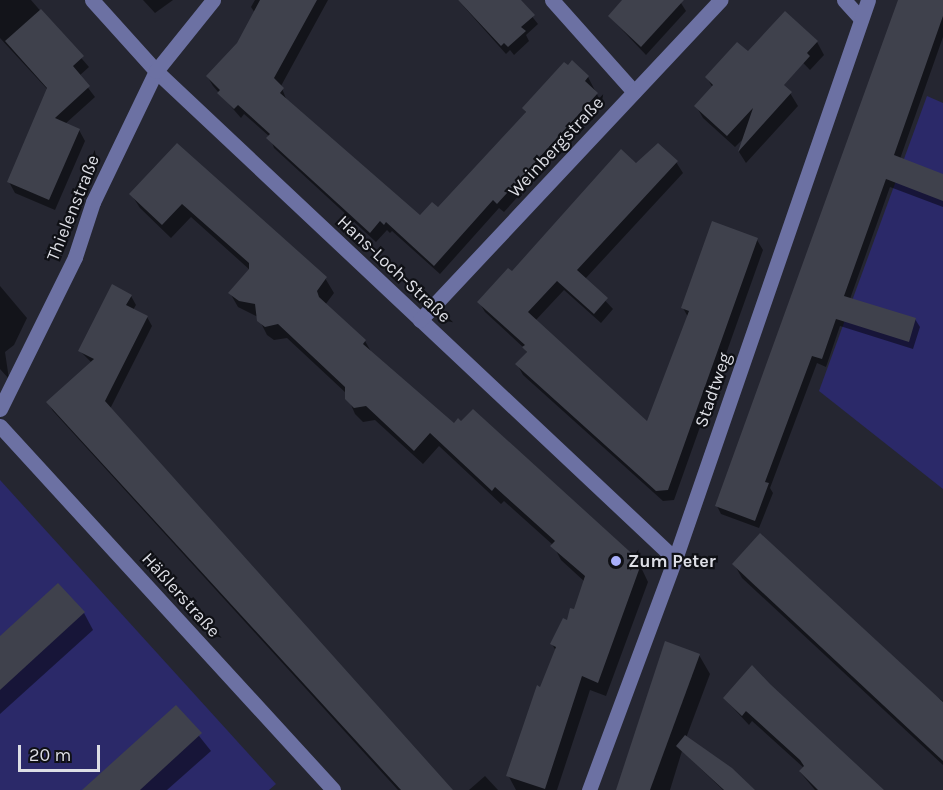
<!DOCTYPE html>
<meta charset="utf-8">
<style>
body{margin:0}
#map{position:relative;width:943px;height:790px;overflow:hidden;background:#252631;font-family:Karla,sans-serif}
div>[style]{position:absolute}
.green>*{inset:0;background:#2b2969}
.shadow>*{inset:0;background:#0007}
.building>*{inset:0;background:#3f414c}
.minor>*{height:15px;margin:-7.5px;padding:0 7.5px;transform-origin:7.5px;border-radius:7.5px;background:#6c71a3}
.dots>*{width:16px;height:16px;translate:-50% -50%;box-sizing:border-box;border:3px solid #0f1015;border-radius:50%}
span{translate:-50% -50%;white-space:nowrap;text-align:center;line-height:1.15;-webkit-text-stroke:4.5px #0f1015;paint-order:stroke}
.street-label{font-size:18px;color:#dddee5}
.poi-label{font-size:18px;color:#dddee5;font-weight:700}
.left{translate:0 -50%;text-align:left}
.scale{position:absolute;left:18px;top:745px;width:82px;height:27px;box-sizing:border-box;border:3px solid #dddee5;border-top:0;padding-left:8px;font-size:18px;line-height:21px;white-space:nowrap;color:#dddee5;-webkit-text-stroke:4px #0f1015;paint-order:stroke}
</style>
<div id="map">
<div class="green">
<i style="clip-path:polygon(927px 96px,943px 103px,943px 489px,819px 391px)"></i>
<i style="clip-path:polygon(0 480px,276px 784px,269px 790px,0 790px)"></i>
</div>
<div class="shadow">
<i style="clip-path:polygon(0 0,31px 0,89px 67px,79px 76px,95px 97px,65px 124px,79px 130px,85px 141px,55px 210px,15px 193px,9px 182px,48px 90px,0 38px)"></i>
<i style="clip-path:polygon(143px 0,173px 0,155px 13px)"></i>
<i style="clip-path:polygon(255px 0,328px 0,281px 86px,287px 101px,420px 217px,438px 209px,526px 113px,523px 108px,572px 62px,588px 77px,602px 104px,504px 212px,499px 208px,440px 274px,392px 231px,390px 233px,387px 230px,376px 242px,274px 148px,270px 137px,244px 114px,241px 118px,213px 86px,207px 76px,238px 44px,255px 13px,251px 7px)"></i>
<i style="clip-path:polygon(458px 0,519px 0,538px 24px,526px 35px,529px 41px,514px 55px,510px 50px,506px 54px)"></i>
<i style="clip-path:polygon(624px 0,679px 0,686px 11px,646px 55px,610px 17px)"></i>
<i style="clip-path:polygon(899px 0,943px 0,943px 37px,900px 159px,943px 175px,943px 207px,890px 187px,850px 299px,915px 319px,920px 327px,913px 349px,840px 326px,826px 367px,817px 363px,770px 488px,773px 493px,759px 528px,721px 514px,717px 506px)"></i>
<i style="clip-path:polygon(780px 39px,817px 42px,824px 55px,810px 70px)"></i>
<i style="clip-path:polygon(707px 78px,790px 93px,798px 106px,746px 163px,739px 152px,744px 138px,735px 147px,703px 118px,696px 106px,713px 88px)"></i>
<i style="clip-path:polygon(177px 145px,325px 278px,334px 293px,325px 305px,365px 341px,373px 355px,454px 425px,638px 561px,648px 582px,606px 696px,590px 690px,557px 790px,516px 790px,508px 775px,556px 651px,552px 644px,575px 611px,585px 582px,561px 560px,553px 545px,504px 501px,501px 504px,439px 446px,423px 464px,375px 420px,363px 422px,355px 414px,346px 393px,287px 338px,274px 340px,267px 335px,258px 317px,238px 307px,230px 293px,250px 270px,191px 217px,171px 238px,140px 208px,131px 194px)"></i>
<i style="clip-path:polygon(676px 162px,683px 173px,585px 279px,613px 309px,601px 323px,564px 290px,535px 321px,648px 423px,688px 317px,683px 308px,757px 240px,763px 250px,674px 500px,663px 501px,523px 375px,517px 364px,527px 353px,524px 348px,485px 312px,479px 302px,636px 165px)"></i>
<i style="clip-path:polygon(0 286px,27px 318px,14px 345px,5px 352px,9px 379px,0 369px)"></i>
<i style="clip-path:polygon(131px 296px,136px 305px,133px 310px,147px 317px,152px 326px,110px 409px,451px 790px,398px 790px,53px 411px,48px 403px,92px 363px,80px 351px)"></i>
<i style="clip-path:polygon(734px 564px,943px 701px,943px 765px,742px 578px)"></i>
<i style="clip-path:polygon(84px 613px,93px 630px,0 714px,0 639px)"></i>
<i style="clip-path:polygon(699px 655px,710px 674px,686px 738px,749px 790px,723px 790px,682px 751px,670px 790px,618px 790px)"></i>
<i style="clip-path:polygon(724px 698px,877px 790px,815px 790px,800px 772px,804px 768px,752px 721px,749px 725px)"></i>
<i style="clip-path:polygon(176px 707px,211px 751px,167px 790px,84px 790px)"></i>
<i style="clip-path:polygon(485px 776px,498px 790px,469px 790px)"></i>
</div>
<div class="building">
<i style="clip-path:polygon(260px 0,317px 0,274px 78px,284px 88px,280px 93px,420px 215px,432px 202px,438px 207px,526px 112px,522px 108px,564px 62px,568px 65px,572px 60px,589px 76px,585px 81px,598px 93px,497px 204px,493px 200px,434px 266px,386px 222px,384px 225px,380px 221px,370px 233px,266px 138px,270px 134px,238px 105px,234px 109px,217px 93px,220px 90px,206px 76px,237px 43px)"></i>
<i style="clip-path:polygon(458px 0,521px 0,535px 15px,521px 27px,526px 31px,508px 47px,504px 43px,501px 46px)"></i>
<i style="clip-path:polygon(622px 0,684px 0,641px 47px,608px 16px)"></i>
<i style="clip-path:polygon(898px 0,943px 0,943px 16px,894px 155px,943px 174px,943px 201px,886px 179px,844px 296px,916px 318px,909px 342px,836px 319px,822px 359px,812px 356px,765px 482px,769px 483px,755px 521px,715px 506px)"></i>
<i style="clip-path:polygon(41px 9px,84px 56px,73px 66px,90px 86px,55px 118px,80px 129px,49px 200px,7px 182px,47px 88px,5px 41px)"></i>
<i style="clip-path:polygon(785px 11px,818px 41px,807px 53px,810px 56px,784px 85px,792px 92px,738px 152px,753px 108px,727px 136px,694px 106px,713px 85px,705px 77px,737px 42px,748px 51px)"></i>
<i style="clip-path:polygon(177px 143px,327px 277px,317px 291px,319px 297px,366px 340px,363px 344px,454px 423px,458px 418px,461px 421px,473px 409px,639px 560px,640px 567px,598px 683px,582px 676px,545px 789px,506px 776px,537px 685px,540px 687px,556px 647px,550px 644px,563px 618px,567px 620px,570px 608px,574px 609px,585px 576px,550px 546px,555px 541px,495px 487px,492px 491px,430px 433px,414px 451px,366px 406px,354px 408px,345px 399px,345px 387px,278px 324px,265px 327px,257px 321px,255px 304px,239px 301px,228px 293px,249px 269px,249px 263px,182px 204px,162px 225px,129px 194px)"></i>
<i style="clip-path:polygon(658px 143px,678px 161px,577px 270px,608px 298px,594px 314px,557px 281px,528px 312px,647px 421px,689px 311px,681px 308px,712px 221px,758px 238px,668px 490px,656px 491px,515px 364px,527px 352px,522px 347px,525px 345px,477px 302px,508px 268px,512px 271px,621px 149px,636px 163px)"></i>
<i style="clip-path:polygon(112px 284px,132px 295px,126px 305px,148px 316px,105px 401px,453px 790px,401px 790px,46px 402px,94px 359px,78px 351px)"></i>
<i style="clip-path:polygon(760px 533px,943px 702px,943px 761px,732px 564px)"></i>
<i style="clip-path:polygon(58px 583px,85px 612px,0 690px,0 636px)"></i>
<i style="clip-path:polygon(665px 641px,700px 654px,650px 790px,616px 790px)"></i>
<i style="clip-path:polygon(752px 665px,770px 684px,884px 790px,818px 790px,799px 771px,804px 766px,800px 760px,746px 711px,742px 716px,723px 698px)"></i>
<i style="clip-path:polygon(176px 705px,202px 733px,140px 790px,82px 790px)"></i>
<i style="clip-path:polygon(685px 735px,732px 768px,755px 790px,724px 790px,676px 746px)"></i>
</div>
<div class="minor">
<i style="left:92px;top:0;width:96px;rotate:48deg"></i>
<i style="left:156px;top:71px;width:712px;rotate:43.24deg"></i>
<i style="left:552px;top:0;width:123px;rotate:48.3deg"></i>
<i style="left:844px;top:0;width:25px;rotate:48deg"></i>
<i style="left:420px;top:320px;width:439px;rotate:-46.8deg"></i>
<i style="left:0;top:409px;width:169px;rotate:-63.7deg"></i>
<i style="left:75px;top:257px;width:58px;rotate:-71.9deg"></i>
<i style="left:93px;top:202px;width:145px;rotate:-64.3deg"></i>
<i style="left:156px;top:71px;width:91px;rotate:-51.2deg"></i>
<i style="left:0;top:426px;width:493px;rotate:47.5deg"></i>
<i style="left:589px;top:790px;width:246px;rotate:-69.6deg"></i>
<i style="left:675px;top:559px;width:591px;rotate:-70.95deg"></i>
</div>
<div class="dots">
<i style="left:616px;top:561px;background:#a9b0fc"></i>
</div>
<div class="street-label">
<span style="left:556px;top:147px;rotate:-47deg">Weinbergstraße</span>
<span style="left:73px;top:208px;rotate:-68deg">Thielenstraße</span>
<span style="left:394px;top:269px;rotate:43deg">Hans-Loch-Straße</span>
<span style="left:713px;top:390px;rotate:-71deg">Stadtweg</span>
<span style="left:181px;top:595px;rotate:48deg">Häßlerstraße</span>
</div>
<div class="poi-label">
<span class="left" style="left:628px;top:561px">Zum Peter</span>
</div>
<div class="scale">20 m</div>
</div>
